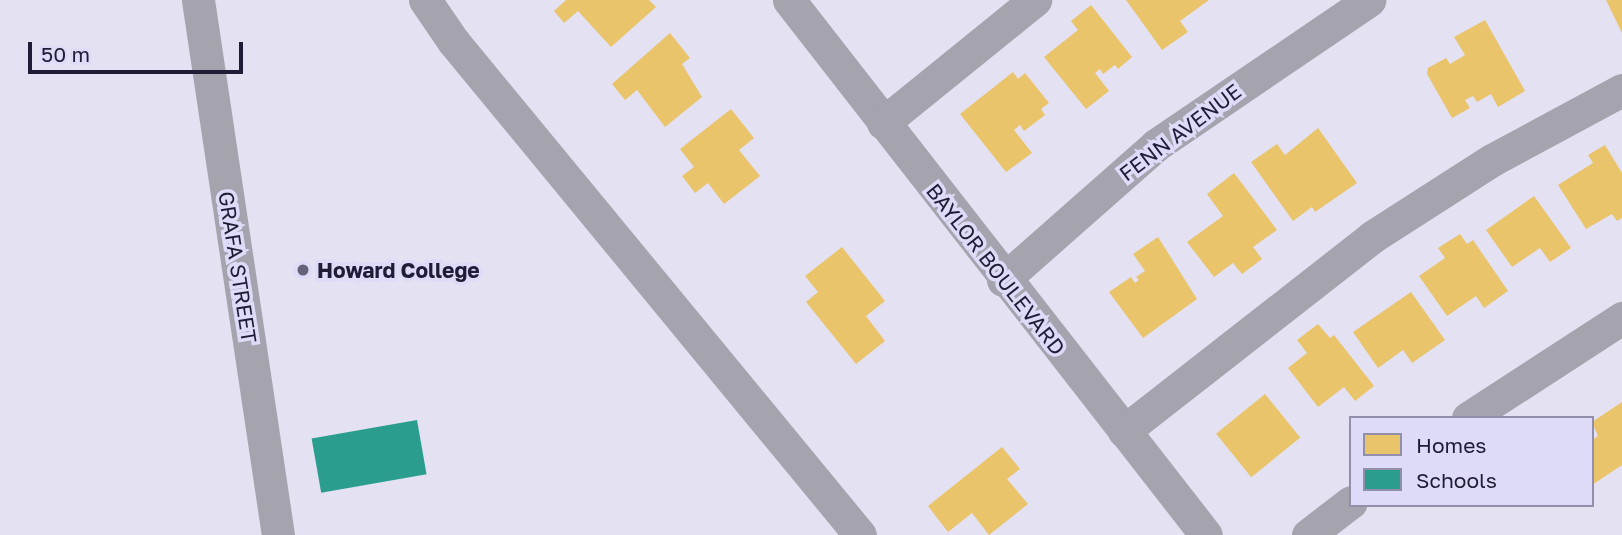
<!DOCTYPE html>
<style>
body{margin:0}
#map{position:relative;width:1622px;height:535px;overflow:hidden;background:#e3e1f2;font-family:"Golos Text",sans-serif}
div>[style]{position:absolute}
.homes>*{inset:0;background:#e9c46a;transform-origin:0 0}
.schools>*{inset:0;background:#2a9d8f;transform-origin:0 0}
.minor>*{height:33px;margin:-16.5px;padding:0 16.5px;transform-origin:16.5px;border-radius:16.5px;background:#a4a3ae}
.dots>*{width:19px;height:19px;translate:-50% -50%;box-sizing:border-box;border:4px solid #dedbf8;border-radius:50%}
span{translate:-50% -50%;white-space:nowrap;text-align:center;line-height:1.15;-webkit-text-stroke:7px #dedbf8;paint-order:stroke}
.street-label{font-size:21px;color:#201c36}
.poi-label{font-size:21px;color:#201c36;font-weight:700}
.left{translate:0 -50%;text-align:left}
.legend{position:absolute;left:1349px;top:416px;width:245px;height:91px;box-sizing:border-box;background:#dedbf8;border:2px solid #928faa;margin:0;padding:9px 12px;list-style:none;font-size:21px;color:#201c36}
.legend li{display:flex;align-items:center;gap:14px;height:35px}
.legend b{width:35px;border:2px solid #928faa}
.scale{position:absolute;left:28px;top:42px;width:215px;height:32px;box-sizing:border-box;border:4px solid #201c36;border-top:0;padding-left:9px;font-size:21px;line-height:24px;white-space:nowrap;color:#201c36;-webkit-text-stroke:5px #dedbf8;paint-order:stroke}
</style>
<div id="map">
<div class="homes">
<i style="clip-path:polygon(566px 0,649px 0,656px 7px,611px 47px,578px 11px,564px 23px,554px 11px)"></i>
<i style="clip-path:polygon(1126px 0,1209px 0,1180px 21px,1188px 32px,1162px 50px)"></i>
<i style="clip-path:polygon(1606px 0,1622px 0,1622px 33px)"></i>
<i style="clip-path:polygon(1091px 5px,1132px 57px,1118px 69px,1115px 65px,1103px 74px,1100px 69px,1095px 73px,1109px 91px,1086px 109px,1044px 57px,1078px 30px,1071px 21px)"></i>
<i style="clip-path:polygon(1485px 20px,1525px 91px,1498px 107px,1491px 94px,1477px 102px,1473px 96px,1465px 100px,1470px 108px,1452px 118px,1427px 74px,1428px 68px,1446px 58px,1450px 64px,1465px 55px,1454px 37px)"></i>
<i style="clip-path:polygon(670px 33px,690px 58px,682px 64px,702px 97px,665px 127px,637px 90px,625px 100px,612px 84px)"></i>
<i style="clip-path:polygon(1013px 72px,1018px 79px,1025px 73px,1049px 103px,1041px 109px,1045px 115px,1024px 131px,1020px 125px,1014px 130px,1032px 153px,1006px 172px,960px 114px)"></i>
<i style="clip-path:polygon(731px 109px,754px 138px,739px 150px,760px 176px,724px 204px,708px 183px,695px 193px,682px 176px,694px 167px,680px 149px)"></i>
<i style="clip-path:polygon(1318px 128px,1357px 183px,1315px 212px,1312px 207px,1293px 221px,1251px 162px,1277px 144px,1285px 155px)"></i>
<i style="clip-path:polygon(1605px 145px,1622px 173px,1622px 218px,1617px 221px,1612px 214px,1586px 229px,1558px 185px,1593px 163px,1588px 155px)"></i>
<i style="clip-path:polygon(1234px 173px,1277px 230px,1253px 247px,1262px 259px,1242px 274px,1233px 263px,1214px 277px,1187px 242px,1223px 216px,1207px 194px)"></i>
<i style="clip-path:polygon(1534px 196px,1571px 248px,1550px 262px,1540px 248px,1512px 267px,1486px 230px)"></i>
<i style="clip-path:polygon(1460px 234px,1467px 244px,1473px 240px,1508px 291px,1484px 308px,1476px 296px,1447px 316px,1419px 276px,1445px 258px,1438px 248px)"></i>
<i style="clip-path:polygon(1158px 237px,1197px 299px,1143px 338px,1109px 292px,1131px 277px,1135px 283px,1139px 280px,1136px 277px,1145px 271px,1133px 254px)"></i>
<i style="clip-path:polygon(842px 247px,885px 301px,866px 316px,885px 341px,856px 364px,806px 302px,818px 292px,805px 276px)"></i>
<i style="clip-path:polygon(1411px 292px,1445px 340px,1412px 363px,1403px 350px,1378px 368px,1353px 332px)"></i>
<i style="clip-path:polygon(1318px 324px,1330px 338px,1334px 335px,1374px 386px,1355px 401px,1344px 387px,1318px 407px,1288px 368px,1307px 353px,1297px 340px)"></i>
<i style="left:1265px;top:394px;width:56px;height:63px;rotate:51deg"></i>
<i style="clip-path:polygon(1622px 402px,1622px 465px,1592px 485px,1592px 440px,1598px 436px,1592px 422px)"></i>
<i style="clip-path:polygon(1002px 447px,1020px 469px,1007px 479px,1028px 504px,989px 535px,972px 513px,948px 532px,928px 506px)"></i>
</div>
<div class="schools">
<i style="left:417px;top:420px;width:55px;height:107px;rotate:80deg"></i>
</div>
<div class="minor">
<i style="left:198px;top:0;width:541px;rotate:81.5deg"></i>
<i style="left:425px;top:0;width:50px;rotate:55.7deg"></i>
<i style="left:453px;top:41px;width:640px;rotate:50.52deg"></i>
<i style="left:789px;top:0;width:678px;rotate:52.07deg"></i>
<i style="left:883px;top:123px;width:196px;rotate:-39deg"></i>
<i style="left:1003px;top:280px;width:204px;rotate:-41.4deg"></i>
<i style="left:1156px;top:145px;width:258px;rotate:-34.2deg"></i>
<i style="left:1468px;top:418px;width:184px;rotate:-33deg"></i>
<i style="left:1124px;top:431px;width:315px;rotate:-38deg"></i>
<i style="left:1372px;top:237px;width:143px;rotate:-32.7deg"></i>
<i style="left:1492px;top:160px;width:148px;rotate:-28.3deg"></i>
<i style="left:1308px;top:535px;width:54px;rotate:-37.5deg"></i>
</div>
<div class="dots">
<i style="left:303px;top:270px;background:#646178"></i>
</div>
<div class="street-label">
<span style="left:1180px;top:132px;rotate:-37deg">FENN AVENUE</span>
<span style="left:238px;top:267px;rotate:81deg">GRAFA STREET</span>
<span style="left:996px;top:269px;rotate:52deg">BAYLOR BOULEVARD</span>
</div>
<div class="poi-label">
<span class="left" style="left:317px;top:270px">Howard College</span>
</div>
<ul class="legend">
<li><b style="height:19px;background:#e9c46a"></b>Homes</li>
<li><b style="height:19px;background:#2a9d8f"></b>Schools</li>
</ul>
<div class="scale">50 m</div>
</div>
